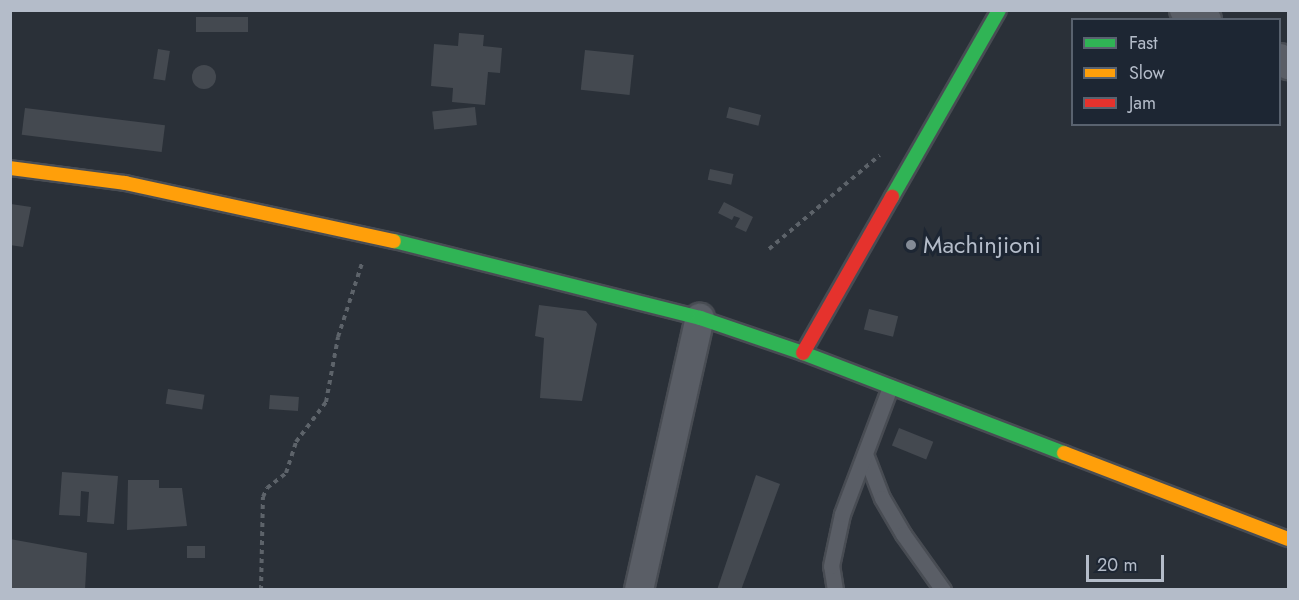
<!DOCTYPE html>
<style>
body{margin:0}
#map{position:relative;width:1299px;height:600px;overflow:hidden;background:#2a3038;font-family:Jost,sans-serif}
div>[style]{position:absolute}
.building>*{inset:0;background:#444950;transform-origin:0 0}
.round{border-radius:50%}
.path>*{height:4px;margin-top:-2px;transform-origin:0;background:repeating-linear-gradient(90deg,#5d636a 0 4.5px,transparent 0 9px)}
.roads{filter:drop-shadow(2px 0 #484c53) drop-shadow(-2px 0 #484c53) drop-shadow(0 2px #484c53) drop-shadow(0 -2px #484c53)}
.lane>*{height:15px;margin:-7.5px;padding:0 7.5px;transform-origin:7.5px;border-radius:7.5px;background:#5a5e66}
.street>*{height:28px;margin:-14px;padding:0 14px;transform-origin:14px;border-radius:14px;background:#5a5e66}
.fast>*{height:14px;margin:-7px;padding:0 7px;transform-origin:7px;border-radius:7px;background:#30b455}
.slow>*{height:14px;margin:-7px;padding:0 7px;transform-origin:7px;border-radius:7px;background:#ff9f0a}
.jam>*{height:14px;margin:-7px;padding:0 7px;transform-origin:7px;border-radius:7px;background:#e5322d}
.dots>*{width:16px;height:16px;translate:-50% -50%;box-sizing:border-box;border:3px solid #1d2633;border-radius:50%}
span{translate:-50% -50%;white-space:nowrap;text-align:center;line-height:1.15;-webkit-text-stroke:6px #1d2633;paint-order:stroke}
.poi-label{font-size:24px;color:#b4bcc9}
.left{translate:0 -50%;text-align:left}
.frame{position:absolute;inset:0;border:12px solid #b4bcc9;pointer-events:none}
.legend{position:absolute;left:1071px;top:18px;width:210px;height:108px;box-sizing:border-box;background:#1d2633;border:2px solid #59626f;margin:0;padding:8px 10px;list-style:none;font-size:18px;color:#b4bcc9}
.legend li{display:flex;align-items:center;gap:12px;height:30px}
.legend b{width:30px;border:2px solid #59626f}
.scale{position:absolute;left:1086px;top:555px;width:78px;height:27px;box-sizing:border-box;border:3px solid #b4bcc9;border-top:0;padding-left:8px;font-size:18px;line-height:21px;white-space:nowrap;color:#b4bcc9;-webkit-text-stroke:4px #1d2633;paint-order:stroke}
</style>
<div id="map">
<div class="building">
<i style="left:196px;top:17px;width:52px;height:15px"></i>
<i style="clip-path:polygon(459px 33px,484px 35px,483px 46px,502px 48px,500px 73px,488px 72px,485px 105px,452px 102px,453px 88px,431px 86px,434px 44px,458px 46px)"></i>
<i style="left:158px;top:49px;width:12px;height:30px;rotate:9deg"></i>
<i style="left:585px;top:50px;width:49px;height:40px;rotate:6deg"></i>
<i class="round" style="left:192px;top:65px;width:24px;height:24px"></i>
<i style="left:475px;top:107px;width:18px;height:43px;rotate:84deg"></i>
<i style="left:729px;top:107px;width:33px;height:11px;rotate:14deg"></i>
<i style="left:25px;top:108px;width:141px;height:27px;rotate:7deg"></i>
<i style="left:710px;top:169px;width:24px;height:11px;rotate:12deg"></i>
<i style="clip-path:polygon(724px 202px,753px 217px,746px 232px,735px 227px,740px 218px,734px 216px,732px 220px,718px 213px)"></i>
<i style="clip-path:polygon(11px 204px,31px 207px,23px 247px,10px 245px)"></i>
<i style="clip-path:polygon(539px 305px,586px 311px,597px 324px,582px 401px,540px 398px,544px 338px,535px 336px)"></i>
<i style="left:869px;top:309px;width:30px;height:21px;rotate:14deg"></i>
<i style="left:168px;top:389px;width:37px;height:15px;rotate:9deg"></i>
<i style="left:270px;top:395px;width:29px;height:14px;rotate:4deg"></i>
<i style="left:899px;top:428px;width:37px;height:19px;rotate:22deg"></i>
<i style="clip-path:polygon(62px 472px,118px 476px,114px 524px,87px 522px,89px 492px,81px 491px,80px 516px,59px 515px)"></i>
<i style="clip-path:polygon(756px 475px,780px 484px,741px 590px,717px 590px)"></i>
<i style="clip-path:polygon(128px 480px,159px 480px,159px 488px,182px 488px,187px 526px,127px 530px)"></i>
<i style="clip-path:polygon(10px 539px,87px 553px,85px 590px,10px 590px)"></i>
<i style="left:187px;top:546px;width:18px;height:12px"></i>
</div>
<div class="path">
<i style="left:769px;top:249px;width:145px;rotate:-40.3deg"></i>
<i style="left:261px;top:590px;width:93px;rotate:-88.8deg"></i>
<i style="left:263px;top:497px;width:10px;rotate:-66deg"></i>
<i style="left:267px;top:488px;width:24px;rotate:-38deg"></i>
<i style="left:286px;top:473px;width:33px;rotate:-72deg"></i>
<i style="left:296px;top:442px;width:50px;rotate:-53.1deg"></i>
<i style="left:326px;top:402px;width:66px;rotate:-79.5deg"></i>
<i style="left:338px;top:337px;width:78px;rotate:-72deg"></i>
</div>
<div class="roads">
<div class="lane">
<i style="left:865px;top:454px;width:47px;rotate:68.9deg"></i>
<i style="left:882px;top:498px;width:42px;rotate:59.7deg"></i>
<i style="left:903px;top:534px;width:69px;rotate:54.5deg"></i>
<i style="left:835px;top:590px;width:24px;rotate:-99deg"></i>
<i style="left:831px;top:566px;width:53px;rotate:-78.1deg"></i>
<i style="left:842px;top:514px;width:136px;rotate:-69.3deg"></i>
</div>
<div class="street">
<i style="left:1184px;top:10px;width:25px;rotate:23deg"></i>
<i style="left:1280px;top:58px;width:11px;rotate:41deg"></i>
<i style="left:639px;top:590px;width:279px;rotate:-77.4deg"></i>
</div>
<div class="fast">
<i style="left:892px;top:197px;width:215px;rotate:-60.2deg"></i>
<i style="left:394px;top:241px;width:316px;rotate:14.1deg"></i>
<i style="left:700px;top:318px;width:109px;rotate:18.8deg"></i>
<i style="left:803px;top:353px;width:280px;rotate:21deg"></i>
</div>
<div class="slow">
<i style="left:10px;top:168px;width:116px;rotate:7.4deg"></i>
<i style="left:125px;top:183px;width:275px;rotate:12.2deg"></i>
<i style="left:1064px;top:453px;width:240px;rotate:21deg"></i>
</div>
<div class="jam">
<i style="left:803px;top:353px;width:180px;rotate:-60.3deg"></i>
</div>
</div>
<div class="dots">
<i style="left:911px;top:245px;background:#848b96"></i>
</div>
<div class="poi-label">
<span class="left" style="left:923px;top:245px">Machinjioni</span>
</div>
<div class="frame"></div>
<ul class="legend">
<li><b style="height:8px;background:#30b455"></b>Fast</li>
<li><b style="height:8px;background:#ff9f0a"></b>Slow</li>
<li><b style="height:8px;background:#e5322d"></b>Jam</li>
</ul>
<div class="scale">20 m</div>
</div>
